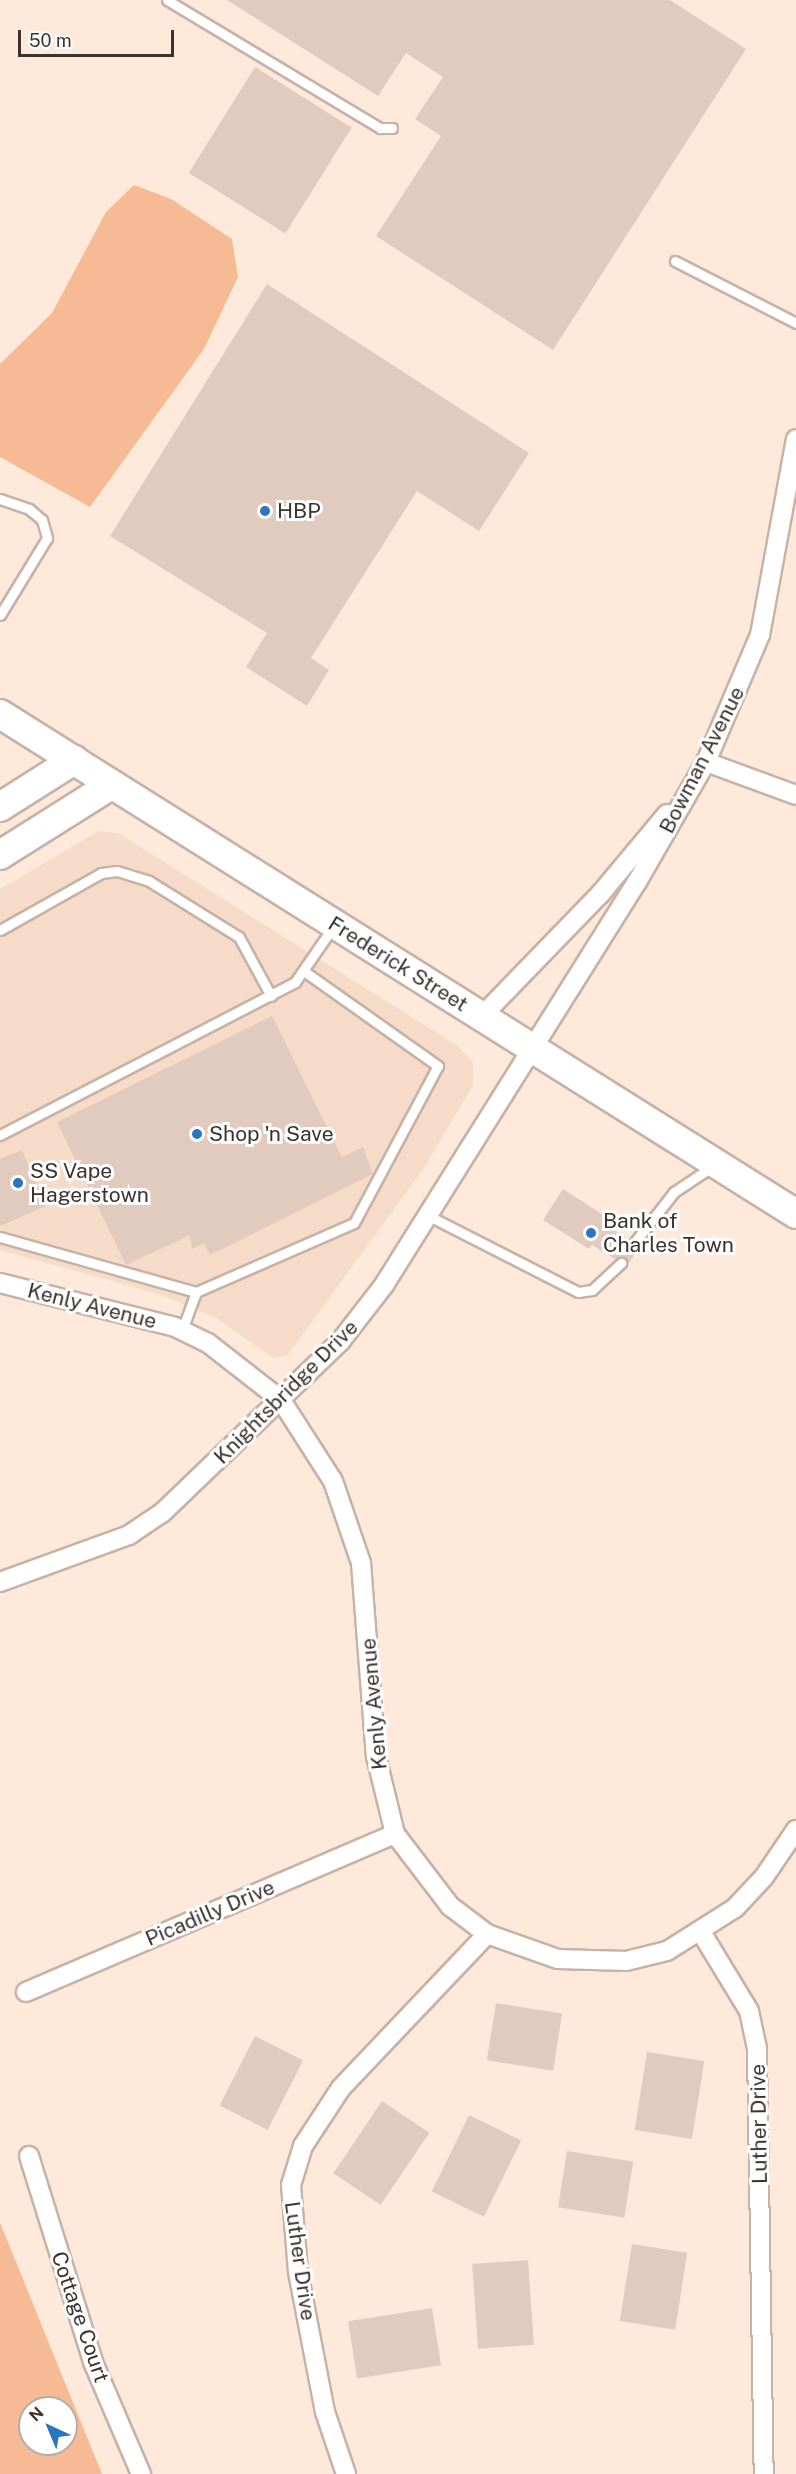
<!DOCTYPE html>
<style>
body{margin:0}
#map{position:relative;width:796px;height:2474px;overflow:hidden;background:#fee9db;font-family:"Public Sans",sans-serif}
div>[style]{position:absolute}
.built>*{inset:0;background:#f6dbc9}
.green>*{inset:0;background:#f6bb95}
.building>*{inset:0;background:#e0cbbe;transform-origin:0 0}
.roads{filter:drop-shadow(2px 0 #c7b3a6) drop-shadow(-2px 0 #c7b3a6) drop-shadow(0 2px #c7b3a6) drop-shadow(0 -2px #c7b3a6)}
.lane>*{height:9px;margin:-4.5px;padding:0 4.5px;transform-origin:4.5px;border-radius:4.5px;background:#fff}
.street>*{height:18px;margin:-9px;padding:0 9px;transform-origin:9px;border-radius:9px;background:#fff}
.primary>*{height:28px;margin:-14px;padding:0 14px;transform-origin:14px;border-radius:14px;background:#fff}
.dots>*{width:16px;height:16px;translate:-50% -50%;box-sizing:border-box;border:3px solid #fff;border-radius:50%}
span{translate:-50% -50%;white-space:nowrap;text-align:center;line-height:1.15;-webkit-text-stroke:6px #fff;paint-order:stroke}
.poi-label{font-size:21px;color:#3a322d}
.left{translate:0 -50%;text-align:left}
.street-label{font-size:21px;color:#3a322d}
.north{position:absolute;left:18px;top:2396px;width:60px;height:60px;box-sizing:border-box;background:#fff;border:2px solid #b0adab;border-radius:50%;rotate:316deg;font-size:16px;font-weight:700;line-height:24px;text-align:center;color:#3a322d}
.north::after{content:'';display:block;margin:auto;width:21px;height:27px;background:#2b73c3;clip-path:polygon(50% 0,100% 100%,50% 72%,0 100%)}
.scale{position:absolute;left:18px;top:30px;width:156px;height:27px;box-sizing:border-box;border:3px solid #3a322d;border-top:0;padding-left:8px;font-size:18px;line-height:21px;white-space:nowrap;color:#3a322d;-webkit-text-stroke:4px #fff;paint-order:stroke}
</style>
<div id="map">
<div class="built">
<i style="clip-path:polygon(99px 831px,118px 833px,458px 1046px,473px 1063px,473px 1085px,424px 1168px,287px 1356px,273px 1358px,216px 1318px,159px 1294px,0 1250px,0 889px)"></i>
</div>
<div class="green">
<i style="clip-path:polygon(134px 185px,171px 199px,232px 239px,238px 277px,204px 349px,90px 507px,0 457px,0 364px,52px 313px,106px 212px)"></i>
<i style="clip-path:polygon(evenodd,0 2223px,1px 2225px,102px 2474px,0 2474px,0 2223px,30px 2408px,66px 2408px,66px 2444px,30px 2444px,30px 2408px)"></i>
</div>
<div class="building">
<i style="clip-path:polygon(227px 0,670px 0,746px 49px,553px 350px,376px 236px,441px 136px,415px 119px,443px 77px,406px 53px,378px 96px)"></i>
<i style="left:255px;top:67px;width:114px;height:125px;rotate:32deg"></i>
<i style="clip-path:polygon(267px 284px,529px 453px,479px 531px,417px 491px,311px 658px,329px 670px,307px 706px,246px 667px,267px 633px,110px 536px)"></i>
<i style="clip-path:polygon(272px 1016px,342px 1157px,363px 1147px,373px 1174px,210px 1255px,204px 1243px,192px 1249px,190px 1235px,126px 1265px,57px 1122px)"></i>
<i style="clip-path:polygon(22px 1150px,46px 1206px,0 1226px,0 1159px)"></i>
<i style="clip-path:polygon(563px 1189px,608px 1218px,604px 1224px,628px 1239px,630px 1249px,638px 1248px,628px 1265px,624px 1257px,615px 1259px,592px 1245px,589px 1249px,543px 1220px)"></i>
<i style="left:496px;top:2003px;width:67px;height:58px;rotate:9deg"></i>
<i style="left:255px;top:2036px;width:54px;height:78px;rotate:27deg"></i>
<i style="left:647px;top:2052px;width:58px;height:79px;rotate:9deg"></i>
<i style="left:382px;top:2101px;width:57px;height:87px;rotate:34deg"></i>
<i style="left:469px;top:2115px;width:58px;height:85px;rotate:26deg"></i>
<i style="left:567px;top:2151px;width:67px;height:57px;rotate:9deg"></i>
<i style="left:632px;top:2244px;width:56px;height:78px;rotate:9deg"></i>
<i style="left:528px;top:2260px;width:85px;height:56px;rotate:86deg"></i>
<i style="left:432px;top:2308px;width:58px;height:85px;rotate:81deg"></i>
</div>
<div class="roads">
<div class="lane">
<i style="left:167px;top:0;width:249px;rotate:31deg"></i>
<i style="left:380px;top:128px;width:12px"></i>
<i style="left:675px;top:261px;width:136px;rotate:27.1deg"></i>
<i style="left:0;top:499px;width:31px;rotate:19deg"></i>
<i style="left:29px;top:509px;width:17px;rotate:40deg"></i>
<i style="left:42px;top:520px;width:19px;rotate:74deg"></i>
<i style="left:47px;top:538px;width:90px;rotate:121.4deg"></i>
<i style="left:0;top:930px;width:116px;rotate:-29.4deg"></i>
<i style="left:101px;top:873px;width:16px;rotate:-7deg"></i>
<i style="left:117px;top:871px;width:34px;rotate:17deg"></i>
<i style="left:149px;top:881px;width:106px;rotate:31.9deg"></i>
<i style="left:239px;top:937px;width:67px;rotate:61.5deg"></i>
<i style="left:0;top:1135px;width:332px;rotate:-27.4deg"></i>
<i style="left:295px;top:982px;width:67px;rotate:-55.4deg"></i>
<i style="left:427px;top:1215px;width:169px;rotate:27deg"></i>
<i style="left:578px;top:1292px;width:14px;rotate:-8deg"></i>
<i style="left:592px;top:1290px;width:40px;rotate:-43deg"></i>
<i style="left:0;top:1237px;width:204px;rotate:15.7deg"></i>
<i style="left:196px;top:1292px;width:172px;rotate:-23.6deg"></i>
<i style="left:354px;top:1223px;width:178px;rotate:-61.9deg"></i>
<i style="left:438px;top:1066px;width:163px;rotate:-144.7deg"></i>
<i style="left:634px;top:1243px;width:65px;rotate:-51.9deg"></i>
<i style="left:674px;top:1192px;width:47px;rotate:-33.7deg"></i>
<i style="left:182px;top:1330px;width:40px;rotate:-69.8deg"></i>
</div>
<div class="street">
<i style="left:706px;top:762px;width:96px;rotate:20.1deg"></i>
<i style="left:481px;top:1017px;width:173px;rotate:-45.9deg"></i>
<i style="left:601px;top:893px;width:103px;rotate:-50.1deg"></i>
<i style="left:0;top:1283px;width:180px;rotate:14.1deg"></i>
<i style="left:175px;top:1327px;width:37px;rotate:26deg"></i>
<i style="left:208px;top:1343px;width:93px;rotate:38deg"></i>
<i style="left:281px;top:1400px;width:96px;rotate:57.3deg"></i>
<i style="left:333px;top:1481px;width:87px;rotate:71.1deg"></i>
<i style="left:361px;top:1563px;width:194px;rotate:85.6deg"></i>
<i style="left:376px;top:1756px;width:80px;rotate:76.3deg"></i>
<i style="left:395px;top:1834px;width:91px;rotate:52.6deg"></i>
<i style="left:450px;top:1906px;width:46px;rotate:37.1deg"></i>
<i style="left:487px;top:1934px;width:75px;rotate:19.4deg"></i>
<i style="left:558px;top:1959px;width:68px;rotate:1.7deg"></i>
<i style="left:626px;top:1961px;width:42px;rotate:-13.7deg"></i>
<i style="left:667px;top:1951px;width:80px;rotate:-32.3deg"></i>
<i style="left:735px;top:1908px;width:42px;rotate:-46.9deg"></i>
<i style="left:764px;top:1877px;width:57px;rotate:-55.8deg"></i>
<i style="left:0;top:1582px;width:137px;rotate:-20deg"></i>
<i style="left:129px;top:1535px;width:40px;rotate:-34deg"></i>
<i style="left:162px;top:1513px;width:247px;rotate:-43.9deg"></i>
<i style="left:340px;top:1342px;width:72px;rotate:-52.3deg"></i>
<i style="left:384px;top:1285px;width:476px;rotate:-57.9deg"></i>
<i style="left:637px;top:882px;width:138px;rotate:-60.1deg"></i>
<i style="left:706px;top:762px;width:138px;rotate:-67deg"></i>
<i style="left:760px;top:635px;width:199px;rotate:-79.6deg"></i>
<i style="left:701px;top:1932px;width:92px;rotate:58.7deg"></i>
<i style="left:749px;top:2011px;width:38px;rotate:78deg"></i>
<i style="left:757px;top:2048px;width:426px;rotate:89.1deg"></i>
<i style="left:26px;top:1992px;width:401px;rotate:-23.2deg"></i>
<i style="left:29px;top:2156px;width:216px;rotate:72.7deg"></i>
<i style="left:93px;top:2362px;width:122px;rotate:66.8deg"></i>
<i style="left:346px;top:2474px;width:65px;rotate:-108.7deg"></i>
<i style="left:325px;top:2412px;width:143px;rotate:-100.9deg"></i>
<i style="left:298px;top:2272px;width:87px;rotate:-94.6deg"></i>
<i style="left:291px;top:2185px;width:41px;rotate:-72.9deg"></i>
<i style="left:303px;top:2146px;width:69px;rotate:-56.8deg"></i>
<i style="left:341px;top:2088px;width:212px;rotate:-46.5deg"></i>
</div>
<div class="primary">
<i style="left:0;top:714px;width:940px;rotate:32.13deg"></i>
<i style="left:0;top:807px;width:88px;rotate:-32.4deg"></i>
<i style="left:0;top:855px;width:131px;rotate:-32.2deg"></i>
</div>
</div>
<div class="dots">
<i style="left:265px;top:511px;background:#2b73c3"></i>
<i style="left:197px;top:1134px;background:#2b73c3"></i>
<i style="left:18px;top:1183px;background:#2b73c3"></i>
<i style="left:591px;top:1233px;background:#2b73c3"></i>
</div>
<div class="poi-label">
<span class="left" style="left:277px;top:511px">HBP</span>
<span class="left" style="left:209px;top:1134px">Shop 'n Save</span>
<span class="left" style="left:30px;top:1183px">SS Vape<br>Hagerstown</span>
<span class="left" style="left:603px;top:1233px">Bank of<br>Charles Town</span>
</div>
<div class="street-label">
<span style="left:702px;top:760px;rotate:-63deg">Bowman Avenue</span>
<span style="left:398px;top:964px;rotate:32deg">Frederick Street</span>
<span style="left:92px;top:1306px;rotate:14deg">Kenly Avenue</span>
<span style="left:286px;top:1392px;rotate:-45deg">Knightsbridge Drive</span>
<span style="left:374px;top:1704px;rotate:-95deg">Kenly Avenue</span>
<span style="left:210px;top:1913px;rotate:-23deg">Picadilly Drive</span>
<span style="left:759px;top:2124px;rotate:-91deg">Luther Drive</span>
<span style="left:300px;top:2261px;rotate:82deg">Luther Drive</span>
<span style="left:80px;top:2317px;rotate:71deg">Cottage Court</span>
</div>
<div class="north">N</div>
<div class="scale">50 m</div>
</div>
